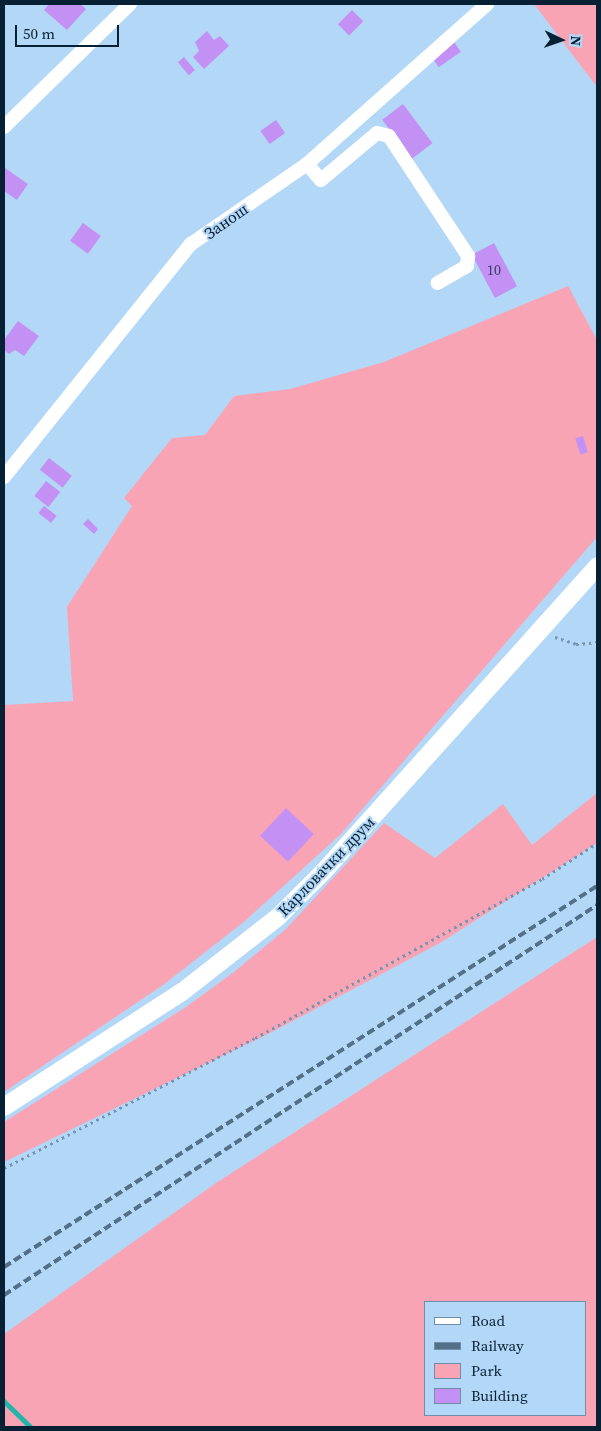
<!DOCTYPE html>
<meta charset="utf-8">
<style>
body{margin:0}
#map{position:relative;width:601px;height:1431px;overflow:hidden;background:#b3d7f7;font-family:"Source Serif 4",serif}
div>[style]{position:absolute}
.green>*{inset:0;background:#f9a4b5}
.stream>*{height:4.5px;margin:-2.25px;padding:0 2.25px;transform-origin:2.25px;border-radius:2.25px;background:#22b6ab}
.building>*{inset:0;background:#c391f3;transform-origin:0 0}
.path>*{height:2.5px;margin-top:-1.25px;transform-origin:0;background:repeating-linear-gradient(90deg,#7695b1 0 2.5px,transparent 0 6.5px)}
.minor>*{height:14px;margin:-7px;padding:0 7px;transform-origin:7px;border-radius:7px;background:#fff}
.major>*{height:18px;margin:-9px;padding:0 9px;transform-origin:9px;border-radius:9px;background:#fff}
.rail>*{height:4px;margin-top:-2px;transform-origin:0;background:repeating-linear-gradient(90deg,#537089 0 8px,transparent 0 12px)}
span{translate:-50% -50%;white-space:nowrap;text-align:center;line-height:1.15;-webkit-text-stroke:4px #b3d7f7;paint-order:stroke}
.number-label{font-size:14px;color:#373c64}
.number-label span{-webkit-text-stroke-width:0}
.street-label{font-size:16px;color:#082034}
.frame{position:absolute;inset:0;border:5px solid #082034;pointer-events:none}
.legend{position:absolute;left:424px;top:1301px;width:162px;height:115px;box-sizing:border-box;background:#b3d7f7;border:1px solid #6f8ea9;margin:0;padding:6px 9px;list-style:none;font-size:15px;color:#082034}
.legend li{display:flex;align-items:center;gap:10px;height:25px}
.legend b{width:25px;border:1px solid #6f8ea9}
.north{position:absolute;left:536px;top:15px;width:50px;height:50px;-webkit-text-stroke:4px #b3d7f7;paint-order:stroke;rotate:93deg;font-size:14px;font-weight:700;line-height:20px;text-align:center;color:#082034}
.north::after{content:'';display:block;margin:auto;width:18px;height:22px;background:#082034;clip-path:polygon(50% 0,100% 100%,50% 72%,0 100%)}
.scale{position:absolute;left:15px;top:25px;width:104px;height:22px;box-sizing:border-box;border:2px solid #082034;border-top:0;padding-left:6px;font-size:15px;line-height:18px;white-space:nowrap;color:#082034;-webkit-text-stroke:4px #b3d7f7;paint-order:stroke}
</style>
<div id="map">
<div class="green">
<i style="clip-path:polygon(534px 4px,597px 4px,597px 87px)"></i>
<i style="clip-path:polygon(568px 286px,597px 340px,597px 537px,340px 835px,245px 921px,163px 985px,4px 1092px,4px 705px,73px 701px,67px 607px,132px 506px,124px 498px,172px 438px,205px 435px,234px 396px,290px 389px,384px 362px)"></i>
<i style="clip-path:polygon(597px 793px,597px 843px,440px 943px,270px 1033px,4px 1162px,4px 1122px,186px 1007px,234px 972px,286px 929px,384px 823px,435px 858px,503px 804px,532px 845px)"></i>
<i style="clip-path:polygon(evenodd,597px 937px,597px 1427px,4px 1427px,4px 1334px,216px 1183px,597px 937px,585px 1302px,585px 1415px,425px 1415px,425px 1302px,585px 1302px)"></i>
</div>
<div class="stream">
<i style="left:4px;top:1401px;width:37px;rotate:44deg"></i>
</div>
<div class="building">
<i style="clip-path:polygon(49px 4px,80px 4px,86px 9px,67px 30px,44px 10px)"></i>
<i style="left:352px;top:10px;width:16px;height:20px;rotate:45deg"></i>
<i style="clip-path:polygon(207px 31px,214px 40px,220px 36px,229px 46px,204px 69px,193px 57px,199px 51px,195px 42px)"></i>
<i style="left:454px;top:42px;width:12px;height:27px;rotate:55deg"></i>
<i style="left:184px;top:57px;width:17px;height:8px;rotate:50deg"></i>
<i style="left:403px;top:104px;width:49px;height:26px;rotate:53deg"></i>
<i style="left:276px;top:120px;width:16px;height:19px;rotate:55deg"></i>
<i style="clip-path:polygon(5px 168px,28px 184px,17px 200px,4px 191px)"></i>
<i style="left:83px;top:223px;width:22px;height:22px;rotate:36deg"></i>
<i style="left:494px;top:243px;width:49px;height:25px;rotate:62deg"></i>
<i style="clip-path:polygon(18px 321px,39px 336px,24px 356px,15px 350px,9px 354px,4px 350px,4px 340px)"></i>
<i style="left:583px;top:436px;width:17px;height:8px;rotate:73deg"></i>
<i style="left:49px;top:458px;width:29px;height:15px;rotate:38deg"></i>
<i style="left:46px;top:481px;width:18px;height:19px;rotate:38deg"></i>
<i style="left:44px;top:506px;width:16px;height:9px;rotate:38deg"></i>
<i style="clip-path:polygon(88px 519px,98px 529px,94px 534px,83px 524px)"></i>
<i style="left:286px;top:808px;width:38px;height:38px;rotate:43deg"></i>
</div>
<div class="path">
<i style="left:555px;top:637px;width:22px;rotate:18deg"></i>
<i style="left:576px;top:644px;width:21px;rotate:-5deg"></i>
<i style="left:4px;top:1168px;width:283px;rotate:-27.4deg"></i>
<i style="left:255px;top:1038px;width:328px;rotate:-29deg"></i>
<i style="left:542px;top:879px;width:66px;rotate:-33.2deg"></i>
</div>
<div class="minor">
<i style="left:4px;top:127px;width:176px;rotate:-44.3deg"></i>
<i style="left:307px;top:164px;width:21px;rotate:49deg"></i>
<i style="left:321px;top:180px;width:73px;rotate:-40deg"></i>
<i style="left:377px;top:133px;width:12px;rotate:14deg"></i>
<i style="left:389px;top:136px;width:144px;rotate:56.6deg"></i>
<i style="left:468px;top:256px;width:10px;rotate:96deg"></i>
<i style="left:467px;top:266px;width:34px;rotate:150deg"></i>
<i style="left:4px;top:477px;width:299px;rotate:-51.3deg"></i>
<i style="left:191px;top:244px;width:141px;rotate:-34.6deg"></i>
<i style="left:307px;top:164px;width:241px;rotate:-41.6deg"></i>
</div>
<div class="major">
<i style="left:4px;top:1107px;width:212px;rotate:-32.9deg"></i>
<i style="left:182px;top:992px;width:122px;rotate:-38deg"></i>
<i style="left:278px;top:917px;width:65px;rotate:-45deg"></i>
<i style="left:324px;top:871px;width:409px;rotate:-48.1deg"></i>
</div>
<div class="rail">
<i style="left:4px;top:1267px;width:705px;rotate:-32.72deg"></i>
<i style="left:4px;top:1295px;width:710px;rotate:-33.33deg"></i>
</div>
<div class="number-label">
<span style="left:494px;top:270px">10</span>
</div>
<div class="street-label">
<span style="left:226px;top:221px;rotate:-35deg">Занош</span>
<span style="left:326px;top:866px;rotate:-46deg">Карловачки друм</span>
</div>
<div class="frame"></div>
<ul class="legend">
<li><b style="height:6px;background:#fff"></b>Road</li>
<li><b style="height:6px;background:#537089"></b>Railway</li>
<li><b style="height:14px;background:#f9a4b5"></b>Park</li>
<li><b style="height:14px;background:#c391f3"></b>Building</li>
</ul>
<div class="north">N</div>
<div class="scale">50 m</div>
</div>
